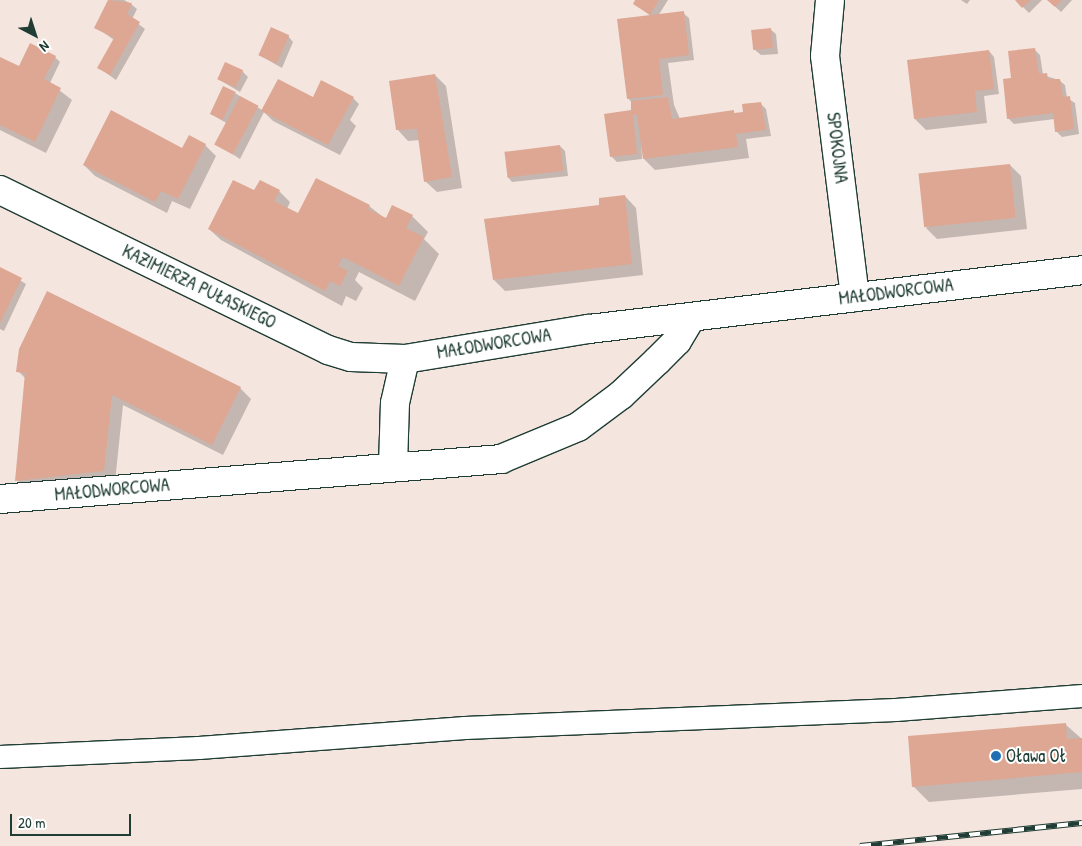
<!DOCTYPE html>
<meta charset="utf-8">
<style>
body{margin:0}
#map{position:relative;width:1082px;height:846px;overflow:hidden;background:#f5e5df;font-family:"Patrick Hand",sans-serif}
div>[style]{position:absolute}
.shadow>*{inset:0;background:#0003}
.building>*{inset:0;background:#dda793;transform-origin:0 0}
.roads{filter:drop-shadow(1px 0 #1f3d34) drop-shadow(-1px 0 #1f3d34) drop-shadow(0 1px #1f3d34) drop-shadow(0 -1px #1f3d34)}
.service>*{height:22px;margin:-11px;padding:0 11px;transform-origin:11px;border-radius:11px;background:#fff}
.minor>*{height:28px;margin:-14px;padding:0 14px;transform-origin:14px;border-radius:14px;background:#fff}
.rail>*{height:5.5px;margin-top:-2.75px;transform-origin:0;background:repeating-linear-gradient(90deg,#fff 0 11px,#1f3d34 0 22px);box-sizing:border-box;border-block:1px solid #1f3d34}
.dots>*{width:14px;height:14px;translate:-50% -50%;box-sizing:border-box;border:2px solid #fff;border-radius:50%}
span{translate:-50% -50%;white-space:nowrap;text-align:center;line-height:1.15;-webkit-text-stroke:4px #fff;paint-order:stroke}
.street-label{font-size:18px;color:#1f3d34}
.poi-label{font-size:18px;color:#1f3d34}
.left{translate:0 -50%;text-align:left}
.north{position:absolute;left:10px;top:10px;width:50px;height:50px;-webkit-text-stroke:4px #fff;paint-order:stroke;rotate:140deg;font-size:14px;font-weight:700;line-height:20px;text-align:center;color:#1f3d34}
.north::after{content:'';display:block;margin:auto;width:18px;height:22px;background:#1f3d34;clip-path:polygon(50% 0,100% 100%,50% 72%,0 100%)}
.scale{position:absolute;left:10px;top:814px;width:121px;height:22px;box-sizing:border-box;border:2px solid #1f3d34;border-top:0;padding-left:6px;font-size:15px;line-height:18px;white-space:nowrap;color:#1f3d34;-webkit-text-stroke:4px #fff;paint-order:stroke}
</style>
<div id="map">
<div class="shadow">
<i style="clip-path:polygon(110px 0,124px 0,131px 4px,137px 9px,132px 19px,145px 29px,116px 80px,99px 68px,114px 40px,96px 27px)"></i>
<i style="clip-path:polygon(637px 0,668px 0,658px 16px,683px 13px,689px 18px,694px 60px,668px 63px,674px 105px,680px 119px,745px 113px,760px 103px,766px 109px,771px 136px,746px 139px,749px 158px,655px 170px,644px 159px,641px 132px,642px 159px,617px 162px,611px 156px,631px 112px,632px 103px,628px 98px,651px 16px,635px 4px)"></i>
<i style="clip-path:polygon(961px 0,970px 0,967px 4px)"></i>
<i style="clip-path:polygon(1016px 0,1042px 0,1029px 13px)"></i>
<i style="clip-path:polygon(1048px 0,1072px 0,1061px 12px)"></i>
<i style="clip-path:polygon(770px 29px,776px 34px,778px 54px,761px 55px,755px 50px)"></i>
<i style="clip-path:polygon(288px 36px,293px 42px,282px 68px,259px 55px)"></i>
<i style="clip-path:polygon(1034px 49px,1040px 55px,1043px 75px,1059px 80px,1065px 85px,1067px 98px,1075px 103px,1079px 134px,1062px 137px,1056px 131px,1055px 119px,1014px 124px,1008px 118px,1013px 79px)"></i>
<i style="clip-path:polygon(989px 51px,994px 57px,999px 94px,984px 96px,987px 123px,926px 130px,915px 119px)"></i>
<i style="clip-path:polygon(55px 57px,60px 62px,50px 83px,72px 100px,46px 153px,0 130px,0 58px,24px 70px)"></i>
<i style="clip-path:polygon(242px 71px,248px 77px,240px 92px,218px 79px)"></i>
<i style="clip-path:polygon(435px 75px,446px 86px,462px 188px,437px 192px,425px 181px,420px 140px,408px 141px,397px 129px)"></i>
<i style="clip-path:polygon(235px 93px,262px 110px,313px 98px,353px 98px,359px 104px,350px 120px,356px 126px,340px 155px,273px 121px,264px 112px,240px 159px,217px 144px,228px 124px,211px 114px)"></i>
<i style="clip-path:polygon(205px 145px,216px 156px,190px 209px,172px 201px,167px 213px,95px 176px,84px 165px)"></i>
<i style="clip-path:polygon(560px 146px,565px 151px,568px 176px,512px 182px,507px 176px)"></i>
<i style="clip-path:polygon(1010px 165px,1021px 176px,1027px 229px,937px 239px,926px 228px)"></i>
<i style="clip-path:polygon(279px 191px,290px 202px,287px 209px,298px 215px,369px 206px,387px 220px,412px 216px,428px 232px,424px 239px,439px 254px,415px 301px,359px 272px,355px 280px,363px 288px,356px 301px,346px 296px,342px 306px,221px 240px,209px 229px,255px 192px)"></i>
<i style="clip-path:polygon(625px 196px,636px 208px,643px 275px,505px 291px,494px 280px,600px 206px)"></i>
<i style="clip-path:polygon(0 268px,26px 284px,4px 331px,0 329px)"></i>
<i style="clip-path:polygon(18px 371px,240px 388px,251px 399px,223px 455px,123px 405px,115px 482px,28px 491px,17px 480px,26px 379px)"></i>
<i style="clip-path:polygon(1065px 724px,1082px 739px,1082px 789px,929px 802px,913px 786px)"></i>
</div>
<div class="building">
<i style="clip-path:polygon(108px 0,132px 3px,127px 14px,140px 22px,110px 75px,97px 68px,114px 38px,94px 28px)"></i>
<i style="clip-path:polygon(635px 0,659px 0,650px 15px,633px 4px)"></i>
<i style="clip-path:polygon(1015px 0,1031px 0,1022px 8px)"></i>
<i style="clip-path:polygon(1047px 0,1062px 0,1055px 7px)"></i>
<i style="clip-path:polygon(684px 11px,689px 55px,659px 59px,663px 95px,627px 99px,617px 19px)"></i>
<i style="left:271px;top:27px;width:20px;height:31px;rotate:24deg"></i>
<i style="left:771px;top:28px;width:20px;height:20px;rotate:84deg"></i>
<i style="clip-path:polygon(30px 43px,56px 56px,44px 79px,61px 88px,35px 142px,0 125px,0 57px,19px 66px)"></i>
<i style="clip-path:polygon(1035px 48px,1039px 74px,1047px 73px,1048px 79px,1060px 79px,1063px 97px,1070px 96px,1074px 129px,1055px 132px,1053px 113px,1007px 119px,1003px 79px,1011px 78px,1008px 51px)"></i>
<i style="clip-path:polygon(989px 50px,994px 89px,975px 91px,977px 112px,914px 119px,907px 60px)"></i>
<i style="left:225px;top:62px;width:20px;height:19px;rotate:24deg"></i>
<i style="clip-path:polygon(435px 74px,452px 177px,424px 182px,417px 129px,396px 130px,389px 81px)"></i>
<i style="clip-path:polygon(278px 79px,313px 97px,321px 80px,354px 97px,328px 145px,261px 111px)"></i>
<i style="left:223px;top:86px;width:14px;height:31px;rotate:25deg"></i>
<i style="left:240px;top:96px;width:21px;height:55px;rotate:28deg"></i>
<i style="clip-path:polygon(668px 97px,672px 119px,734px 110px,734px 113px,743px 112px,742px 104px,761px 102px,766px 130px,736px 134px,738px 147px,643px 159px,637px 115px,633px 115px,637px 154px,610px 157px,604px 114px,631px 110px,631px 101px)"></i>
<i style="clip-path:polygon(111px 110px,182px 148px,189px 135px,206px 144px,178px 199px,161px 191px,155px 202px,83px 165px)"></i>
<i style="left:560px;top:145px;width:26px;height:56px;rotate:83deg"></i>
<i style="left:1010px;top:164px;width:54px;height:92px;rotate:84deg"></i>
<i style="clip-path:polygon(316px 178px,370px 205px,368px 209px,386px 218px,392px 205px,413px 215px,406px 228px,424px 237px,399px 286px,343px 257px,338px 266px,348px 271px,340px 286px,330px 281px,325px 291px,208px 229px,233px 180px,254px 190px,260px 180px,280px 190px,274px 201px,298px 213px)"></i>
<i style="clip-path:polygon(625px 195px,632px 264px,493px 280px,484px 219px,599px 205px,599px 198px)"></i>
<i style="clip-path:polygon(0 267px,22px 278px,0 323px)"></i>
<i style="clip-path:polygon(47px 291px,241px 387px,212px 445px,112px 395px,104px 471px,15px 481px,25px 373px,16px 372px,19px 349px)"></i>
<i style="clip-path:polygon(1066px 723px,1067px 739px,1082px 738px,1082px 772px,912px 787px,908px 736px)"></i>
</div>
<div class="roads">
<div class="service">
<i style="left:0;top:757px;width:199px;rotate:-2.6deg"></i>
<i style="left:199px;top:748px;width:267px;rotate:-4.3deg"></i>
<i style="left:465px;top:728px;width:431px;rotate:-2.4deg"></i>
<i style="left:896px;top:710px;width:187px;rotate:-4.3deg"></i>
</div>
<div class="minor">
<i style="left:830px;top:0;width:56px;rotate:95.1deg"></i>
<i style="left:825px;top:56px;width:243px;rotate:82.9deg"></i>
<i style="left:0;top:190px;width:365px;rotate:26deg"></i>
<i style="left:328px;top:350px;width:24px;rotate:17deg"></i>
<i style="left:351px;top:357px;width:54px;rotate:2.1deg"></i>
<i style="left:393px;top:466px;width:63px;rotate:-88.2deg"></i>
<i style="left:395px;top:403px;width:45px;rotate:-77.2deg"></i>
<i style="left:405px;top:359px;width:186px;rotate:-9.3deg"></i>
<i style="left:589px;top:329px;width:497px;rotate:-6.8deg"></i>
<i style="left:0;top:499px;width:503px;rotate:-4.56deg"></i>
<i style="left:501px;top:459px;width:83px;rotate:-22.6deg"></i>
<i style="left:578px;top:427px;width:54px;rotate:-36.7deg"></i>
<i style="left:621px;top:395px;width:50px;rotate:-43.4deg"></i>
<i style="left:657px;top:361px;width:28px;rotate:-45deg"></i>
<i style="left:677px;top:341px;width:27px;rotate:-59deg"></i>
</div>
</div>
<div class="rail">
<i style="left:860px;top:846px;width:223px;rotate:-5.9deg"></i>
</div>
<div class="dots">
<i style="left:996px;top:756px;background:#1f6fb2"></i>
</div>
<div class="street-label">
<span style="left:837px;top:148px;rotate:83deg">SPOKOJNA</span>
<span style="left:199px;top:287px;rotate:26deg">KAZIMIERZA PUŁASKIEGO</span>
<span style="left:896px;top:292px;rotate:-7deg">MAŁODWORCOWA</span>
<span style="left:494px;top:344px;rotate:-9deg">MAŁODWORCOWA</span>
<span style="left:112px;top:490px;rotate:-5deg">MAŁODWORCOWA</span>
</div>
<div class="poi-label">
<span class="left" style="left:1006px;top:756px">Oława Oł</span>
</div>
<div class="north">N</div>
<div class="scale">20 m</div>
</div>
